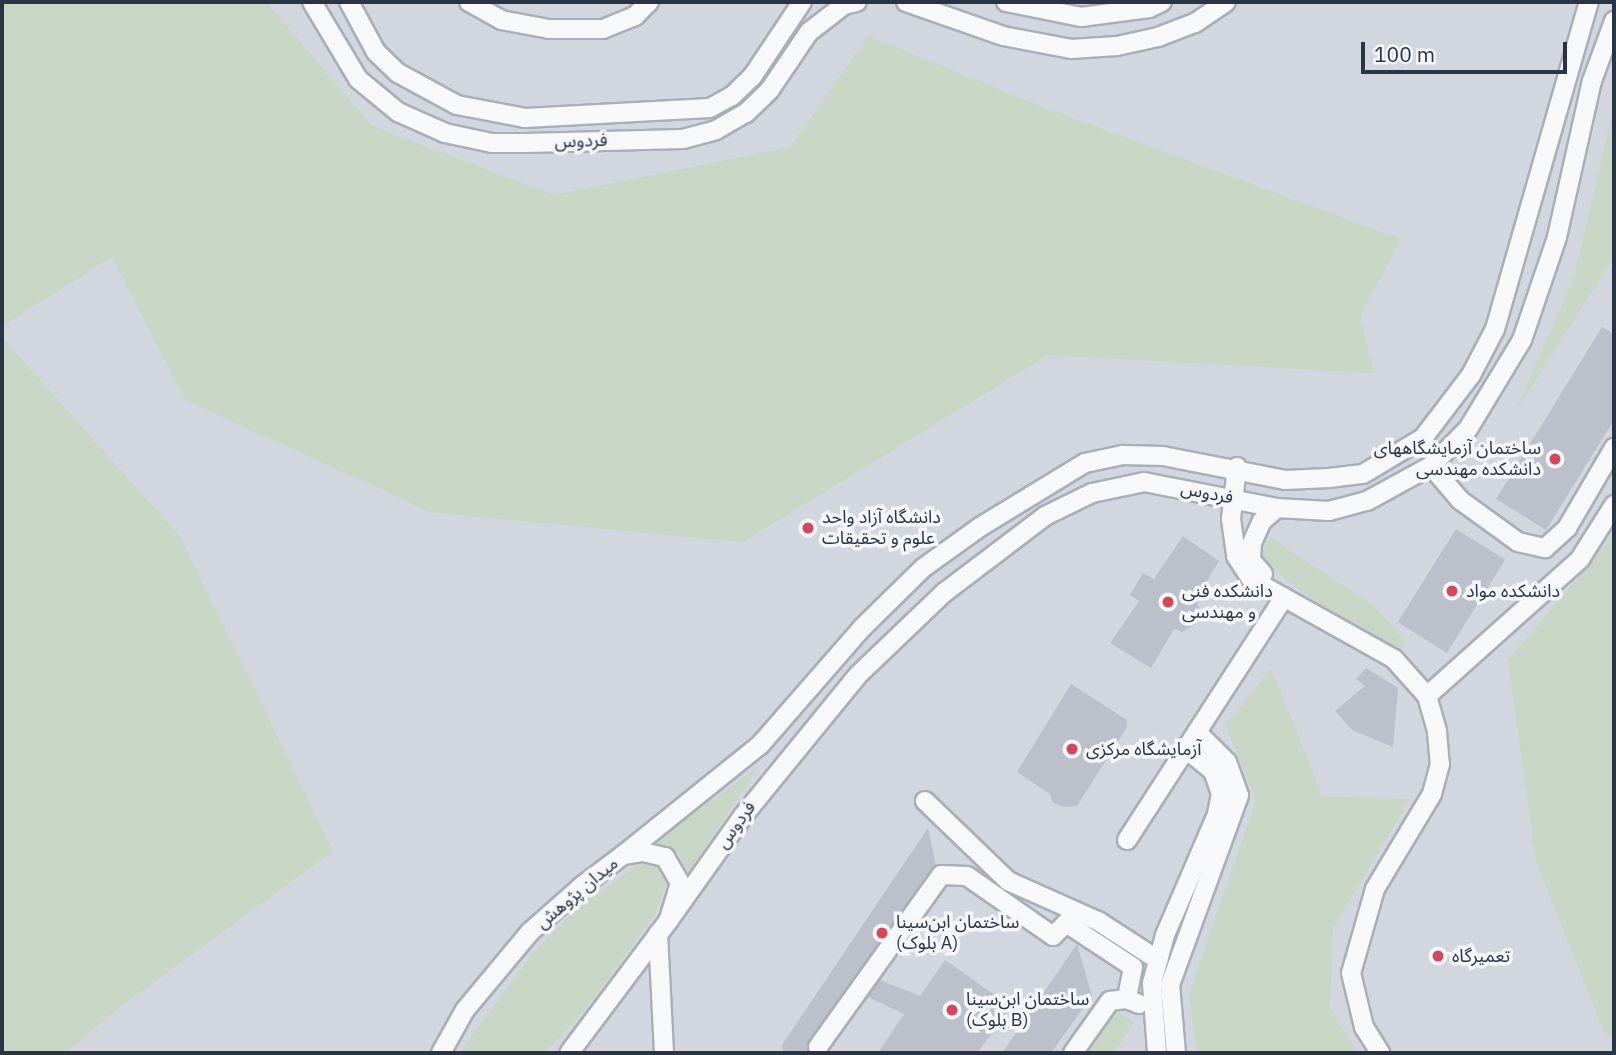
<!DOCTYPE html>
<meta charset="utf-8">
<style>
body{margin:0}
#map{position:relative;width:1616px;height:1055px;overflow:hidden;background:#e4e7ec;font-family:"IBM Plex Sans","Noto Sans Arabic",sans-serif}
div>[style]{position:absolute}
.built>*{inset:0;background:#d2d6de;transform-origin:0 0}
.green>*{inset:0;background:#c9d6c5}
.building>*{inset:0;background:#bbc0ca;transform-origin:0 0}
.roads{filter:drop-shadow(2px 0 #a9aeb7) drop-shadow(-2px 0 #a9aeb7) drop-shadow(0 2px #a9aeb7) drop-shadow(0 -2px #a9aeb7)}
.minor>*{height:18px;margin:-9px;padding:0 9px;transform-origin:9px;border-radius:9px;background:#f7f8fa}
.dots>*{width:19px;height:19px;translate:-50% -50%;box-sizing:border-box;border:4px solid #f4f6f9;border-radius:50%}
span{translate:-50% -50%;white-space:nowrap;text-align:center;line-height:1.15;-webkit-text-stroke:7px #f4f6f9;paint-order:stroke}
.street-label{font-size:18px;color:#2b3445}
.poi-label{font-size:18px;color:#2b3445}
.right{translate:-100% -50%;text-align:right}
.left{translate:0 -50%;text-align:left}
.frame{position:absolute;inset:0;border:4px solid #2b3445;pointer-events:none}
.scale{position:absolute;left:1361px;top:42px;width:206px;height:32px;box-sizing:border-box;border:4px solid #2b3445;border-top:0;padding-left:9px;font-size:21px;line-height:24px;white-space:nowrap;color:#2b3445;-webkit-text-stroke:5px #f4f6f9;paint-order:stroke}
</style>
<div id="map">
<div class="built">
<i style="left:2px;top:2px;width:1612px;height:1051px"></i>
</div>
<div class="green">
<i style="clip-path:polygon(2px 2px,266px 2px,372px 126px,554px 195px,790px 147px,868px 36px,1046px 108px,1401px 239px,1360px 317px,1374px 373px,1048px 355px,743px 542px,430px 512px,185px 400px,112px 257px,2px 326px)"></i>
<i style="clip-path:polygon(1614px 106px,1614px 257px,1513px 416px,1574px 278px)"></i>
<i style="clip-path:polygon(2px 337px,181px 538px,333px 851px,116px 1010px,66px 1053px,2px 1053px)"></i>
<i style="clip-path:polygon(1614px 535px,1614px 1036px,1606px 1037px,1536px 862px,1508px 660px)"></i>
<i style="clip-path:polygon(1270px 537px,1372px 604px,1405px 640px,1398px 653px,1313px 600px,1258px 558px)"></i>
<i style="clip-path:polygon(1271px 669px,1323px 797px,1410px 799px,1333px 929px,1330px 1007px,1357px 1053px,1197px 1053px,1189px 995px,1256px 800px,1225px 725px)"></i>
<i style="clip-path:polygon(760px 765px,688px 873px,678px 852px,655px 842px)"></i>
<i style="clip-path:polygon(640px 863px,659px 867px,667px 882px,655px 914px,588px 1006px,545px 1053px,459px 1053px,534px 952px,577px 908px)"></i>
<i style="clip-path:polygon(1110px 1006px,1134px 1022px,1114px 1053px,1079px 1053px)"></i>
</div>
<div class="building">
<i style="clip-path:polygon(1602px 327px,1614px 334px,1614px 420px,1546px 530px,1496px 499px)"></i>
<i style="left:1456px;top:529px;width:58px;height:110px;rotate:32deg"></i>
<i style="clip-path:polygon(1183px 536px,1219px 561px,1196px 599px,1200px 611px,1195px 625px,1182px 632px,1174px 629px,1151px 668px,1110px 643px,1139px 601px,1130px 595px,1143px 573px,1154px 579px)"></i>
<i style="clip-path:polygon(1366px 668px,1398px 688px,1393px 747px,1352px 730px,1335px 711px,1365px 686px,1356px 679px)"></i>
<i style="clip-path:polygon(1071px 684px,1127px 720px,1127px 727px,1077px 806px,1064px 807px,1053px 803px,1050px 794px,1017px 772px)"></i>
<i style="clip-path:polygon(928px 828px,936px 865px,809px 1040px,809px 1053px,783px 1053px,782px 1045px)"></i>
<i style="clip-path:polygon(1077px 944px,1092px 996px,1051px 1053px,1002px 1053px)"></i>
<i style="clip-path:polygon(945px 960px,1012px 1007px,977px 1053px,878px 1053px,904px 1014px,868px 997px,880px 980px,920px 996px)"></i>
</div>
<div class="roads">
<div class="minor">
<i style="left:312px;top:2px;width:90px;rotate:59.1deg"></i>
<i style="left:358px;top:79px;width:52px;rotate:39.5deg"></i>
<i style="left:398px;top:112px;width:51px;rotate:24.1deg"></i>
<i style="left:445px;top:133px;width:48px;rotate:12deg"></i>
<i style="left:492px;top:143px;width:34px"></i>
<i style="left:526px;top:143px;width:157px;rotate:-1.5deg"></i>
<i style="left:683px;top:139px;width:34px;rotate:-15deg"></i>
<i style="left:716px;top:130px;width:34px;rotate:-30deg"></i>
<i style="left:746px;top:113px;width:32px;rotate:-44deg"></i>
<i style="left:769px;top:91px;width:71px;rotate:-55.9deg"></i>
<i style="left:809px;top:32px;width:44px;rotate:-37.6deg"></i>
<i style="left:844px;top:5px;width:13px;rotate:-13deg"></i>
<i style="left:349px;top:2px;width:57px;rotate:61.6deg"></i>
<i style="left:376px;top:52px;width:30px;rotate:44deg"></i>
<i style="left:398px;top:73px;width:67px;rotate:28.5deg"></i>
<i style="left:457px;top:105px;width:69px;rotate:10.8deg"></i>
<i style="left:525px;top:118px;width:185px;rotate:-3.1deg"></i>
<i style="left:710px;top:108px;width:25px;rotate:-29deg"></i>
<i style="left:732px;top:96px;width:28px;rotate:-44deg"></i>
<i style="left:752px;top:77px;width:90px;rotate:-56.3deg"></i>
<i style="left:469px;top:2px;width:37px;rotate:29deg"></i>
<i style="left:501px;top:20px;width:49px;rotate:10.6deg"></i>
<i style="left:549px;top:29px;width:54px"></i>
<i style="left:603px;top:29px;width:35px;rotate:-22deg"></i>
<i style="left:635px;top:16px;width:20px;rotate:-45deg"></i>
<i style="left:906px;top:2px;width:103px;rotate:19.3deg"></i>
<i style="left:1003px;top:36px;width:69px;rotate:10.8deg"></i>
<i style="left:1071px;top:49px;width:46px;rotate:-3.7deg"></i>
<i style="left:1117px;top:46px;width:42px;rotate:-12.4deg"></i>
<i style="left:1158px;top:37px;width:40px;rotate:-21deg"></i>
<i style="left:1195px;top:23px;width:37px;rotate:-34deg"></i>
<i style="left:1006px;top:2px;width:76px;rotate:11.3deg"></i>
<i style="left:1081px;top:17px;width:69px;rotate:-7.5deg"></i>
<i style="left:1149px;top:8px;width:14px;rotate:-25deg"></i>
<i style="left:1431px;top:466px;width:45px;rotate:49.5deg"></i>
<i style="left:1460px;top:500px;width:72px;rotate:35.9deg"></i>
<i style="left:1518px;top:542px;width:28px;rotate:13deg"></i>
<i style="left:1545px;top:548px;width:30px;rotate:-42deg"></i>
<i style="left:1567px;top:528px;width:93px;rotate:-59.6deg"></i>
<i style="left:1237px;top:467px;width:52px;rotate:96.6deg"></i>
<i style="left:1231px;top:519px;width:37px;rotate:82deg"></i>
<i style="left:1236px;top:556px;width:27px;rotate:57deg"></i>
<i style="left:1251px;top:579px;width:164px;rotate:29.2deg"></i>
<i style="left:1394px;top:659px;width:50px;rotate:48.3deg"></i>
<i style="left:1427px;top:696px;width:37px;rotate:74deg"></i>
<i style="left:1437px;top:732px;width:32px;rotate:85deg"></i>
<i style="left:1440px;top:764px;width:31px;rotate:105deg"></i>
<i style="left:1432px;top:794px;width:111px;rotate:121deg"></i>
<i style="left:1375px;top:889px;width:87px;rotate:105.9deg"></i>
<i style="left:1351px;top:973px;width:56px;rotate:76.5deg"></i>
<i style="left:1364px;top:1027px;width:31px;rotate:58deg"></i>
<i style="left:1263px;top:574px;width:18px;rotate:-131deg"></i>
<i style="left:1251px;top:560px;width:17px;rotate:-87deg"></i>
<i style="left:1252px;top:543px;width:24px;rotate:-66deg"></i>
<i style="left:1262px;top:521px;width:20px;rotate:-41deg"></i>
<i style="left:1427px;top:696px;width:205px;rotate:-41.8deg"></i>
<i style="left:1580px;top:559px;width:64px;rotate:-57.8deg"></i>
<i style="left:925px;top:801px;width:115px;rotate:43.9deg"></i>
<i style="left:1008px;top:881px;width:98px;rotate:24deg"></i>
<i style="left:1098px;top:921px;width:72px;rotate:33deg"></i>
<i style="left:1127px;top:840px;width:289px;rotate:-57.1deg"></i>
<i style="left:623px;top:855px;width:176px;rotate:-38.8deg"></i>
<i style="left:760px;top:745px;width:157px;rotate:-48.9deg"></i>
<i style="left:863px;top:627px;width:84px;rotate:-44.5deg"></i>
<i style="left:923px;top:568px;width:70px;rotate:-35.7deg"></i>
<i style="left:980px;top:527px;width:123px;rotate:-31.4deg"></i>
<i style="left:1085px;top:463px;width:39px;rotate:-12deg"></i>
<i style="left:1123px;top:455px;width:40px;rotate:1.4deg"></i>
<i style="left:1163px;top:456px;width:124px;rotate:11.1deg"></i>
<i style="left:1285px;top:480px;width:44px;rotate:-2.6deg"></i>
<i style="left:1329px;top:478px;width:34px;rotate:-7deg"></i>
<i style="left:1363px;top:474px;width:70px;rotate:-31deg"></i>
<i style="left:1423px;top:438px;width:79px;rotate:-52.7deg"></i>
<i style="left:1471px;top:375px;width:52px;rotate:-62.4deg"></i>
<i style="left:1495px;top:329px;width:340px;rotate:-74deg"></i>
<i style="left:669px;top:920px;width:128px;rotate:-54.6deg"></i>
<i style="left:743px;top:816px;width:182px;rotate:-50.8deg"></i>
<i style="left:858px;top:675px;width:120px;rotate:-43.7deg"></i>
<i style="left:945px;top:592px;width:126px;rotate:-37.2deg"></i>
<i style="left:1045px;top:516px;width:52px;rotate:-26.1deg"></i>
<i style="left:1092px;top:493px;width:53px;rotate:-11.9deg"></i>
<i style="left:1144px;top:482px;width:136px;rotate:11.1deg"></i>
<i style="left:1277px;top:508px;width:52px;rotate:3.3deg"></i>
<i style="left:1329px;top:511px;width:39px;rotate:-15deg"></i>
<i style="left:1367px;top:501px;width:73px;rotate:-28.7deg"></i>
<i style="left:1431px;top:466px;width:52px;rotate:-45deg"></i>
<i style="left:1468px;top:429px;width:104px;rotate:-58.8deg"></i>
<i style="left:1522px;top:340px;width:109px;rotate:-71.2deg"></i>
<i style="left:1557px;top:237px;width:160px;rotate:-77.4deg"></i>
<i style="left:1592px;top:81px;width:64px;rotate:-69.9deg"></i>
<i style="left:658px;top:934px;width:119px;rotate:87.1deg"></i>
<i style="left:818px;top:1047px;width:211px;rotate:-54.4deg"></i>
<i style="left:941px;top:875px;width:26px;rotate:2deg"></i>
<i style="left:967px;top:876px;width:105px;rotate:34.9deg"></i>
<i style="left:1053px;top:936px;width:18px;rotate:-45deg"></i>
<i style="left:1066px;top:923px;width:80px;rotate:33.3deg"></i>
<i style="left:1133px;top:967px;width:33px;rotate:101deg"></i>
<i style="left:441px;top:1053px;width:49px;rotate:-60.8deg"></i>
<i style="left:465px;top:1010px;width:102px;rotate:-50.2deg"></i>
<i style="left:530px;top:932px;width:69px;rotate:-41.5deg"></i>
<i style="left:582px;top:886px;width:51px;rotate:-37.1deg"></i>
<i style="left:623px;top:855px;width:20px;rotate:-9deg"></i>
<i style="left:643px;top:852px;width:23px;rotate:13deg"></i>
<i style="left:665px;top:857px;width:30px;rotate:60deg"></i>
<i style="left:680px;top:883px;width:39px;rotate:107deg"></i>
<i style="left:669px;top:920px;width:166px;rotate:126.9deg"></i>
<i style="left:1073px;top:1053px;width:64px;rotate:-54.6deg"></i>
<i style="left:1110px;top:1001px;width:17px;rotate:-7deg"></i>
<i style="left:1127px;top:999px;width:13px;rotate:23deg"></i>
<i style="left:1157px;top:1053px;width:70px;rotate:-94.1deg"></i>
<i style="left:1152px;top:983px;width:50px;rotate:-74.8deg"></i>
<i style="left:1165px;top:935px;width:132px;rotate:-66.7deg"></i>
<i style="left:1217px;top:814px;width:20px;rotate:-79deg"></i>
<i style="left:1221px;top:794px;width:24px;rotate:-109deg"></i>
<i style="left:1213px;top:771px;width:35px;rotate:-141deg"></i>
<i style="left:1176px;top:1053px;width:68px;rotate:-95deg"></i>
<i style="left:1170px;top:985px;width:202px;rotate:-70deg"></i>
<i style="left:1239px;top:795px;width:35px;rotate:-110deg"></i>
<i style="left:1227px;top:762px;width:42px;rotate:-135deg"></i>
</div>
</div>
<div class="dots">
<i style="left:1555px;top:459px;background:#d1495b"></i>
<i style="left:808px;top:528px;background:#d1495b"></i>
<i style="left:1452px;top:591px;background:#d1495b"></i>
<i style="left:1168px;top:602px;background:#d1495b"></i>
<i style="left:1072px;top:749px;background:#d1495b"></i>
<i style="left:882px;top:933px;background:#d1495b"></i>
<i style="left:1438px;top:956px;background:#d1495b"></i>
<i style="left:952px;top:1010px;background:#d1495b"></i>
</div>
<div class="street-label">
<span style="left:581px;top:141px;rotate:-2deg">فردوس</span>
<span style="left:1207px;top:493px;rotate:11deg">فردوس</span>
<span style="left:736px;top:825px;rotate:-54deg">فردوس</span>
<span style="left:577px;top:893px;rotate:-40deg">میدان پژوهش</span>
</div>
<div class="poi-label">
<span class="right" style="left:1541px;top:459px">ساختمان آزمایشگاههای<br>دانشکده مهندسی</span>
<span class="left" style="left:822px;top:528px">دانشگاه آزاد واحد<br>علوم و تحقیقات</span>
<span class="left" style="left:1466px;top:591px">دانشکده مواد</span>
<span class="left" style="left:1182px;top:602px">دانشکده فنی<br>و مهندسی</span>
<span class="left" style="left:1086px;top:749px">آزمایشگاه مرکزی</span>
<span class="left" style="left:896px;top:933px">ساختمان ابن‌سینا<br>(بلوک A)</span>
<span class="left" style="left:1452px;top:956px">تعمیرگاه</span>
<span class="left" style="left:966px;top:1010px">ساختمان ابن‌سینا<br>(بلوک B)</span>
</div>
<div class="frame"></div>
<div class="scale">100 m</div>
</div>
